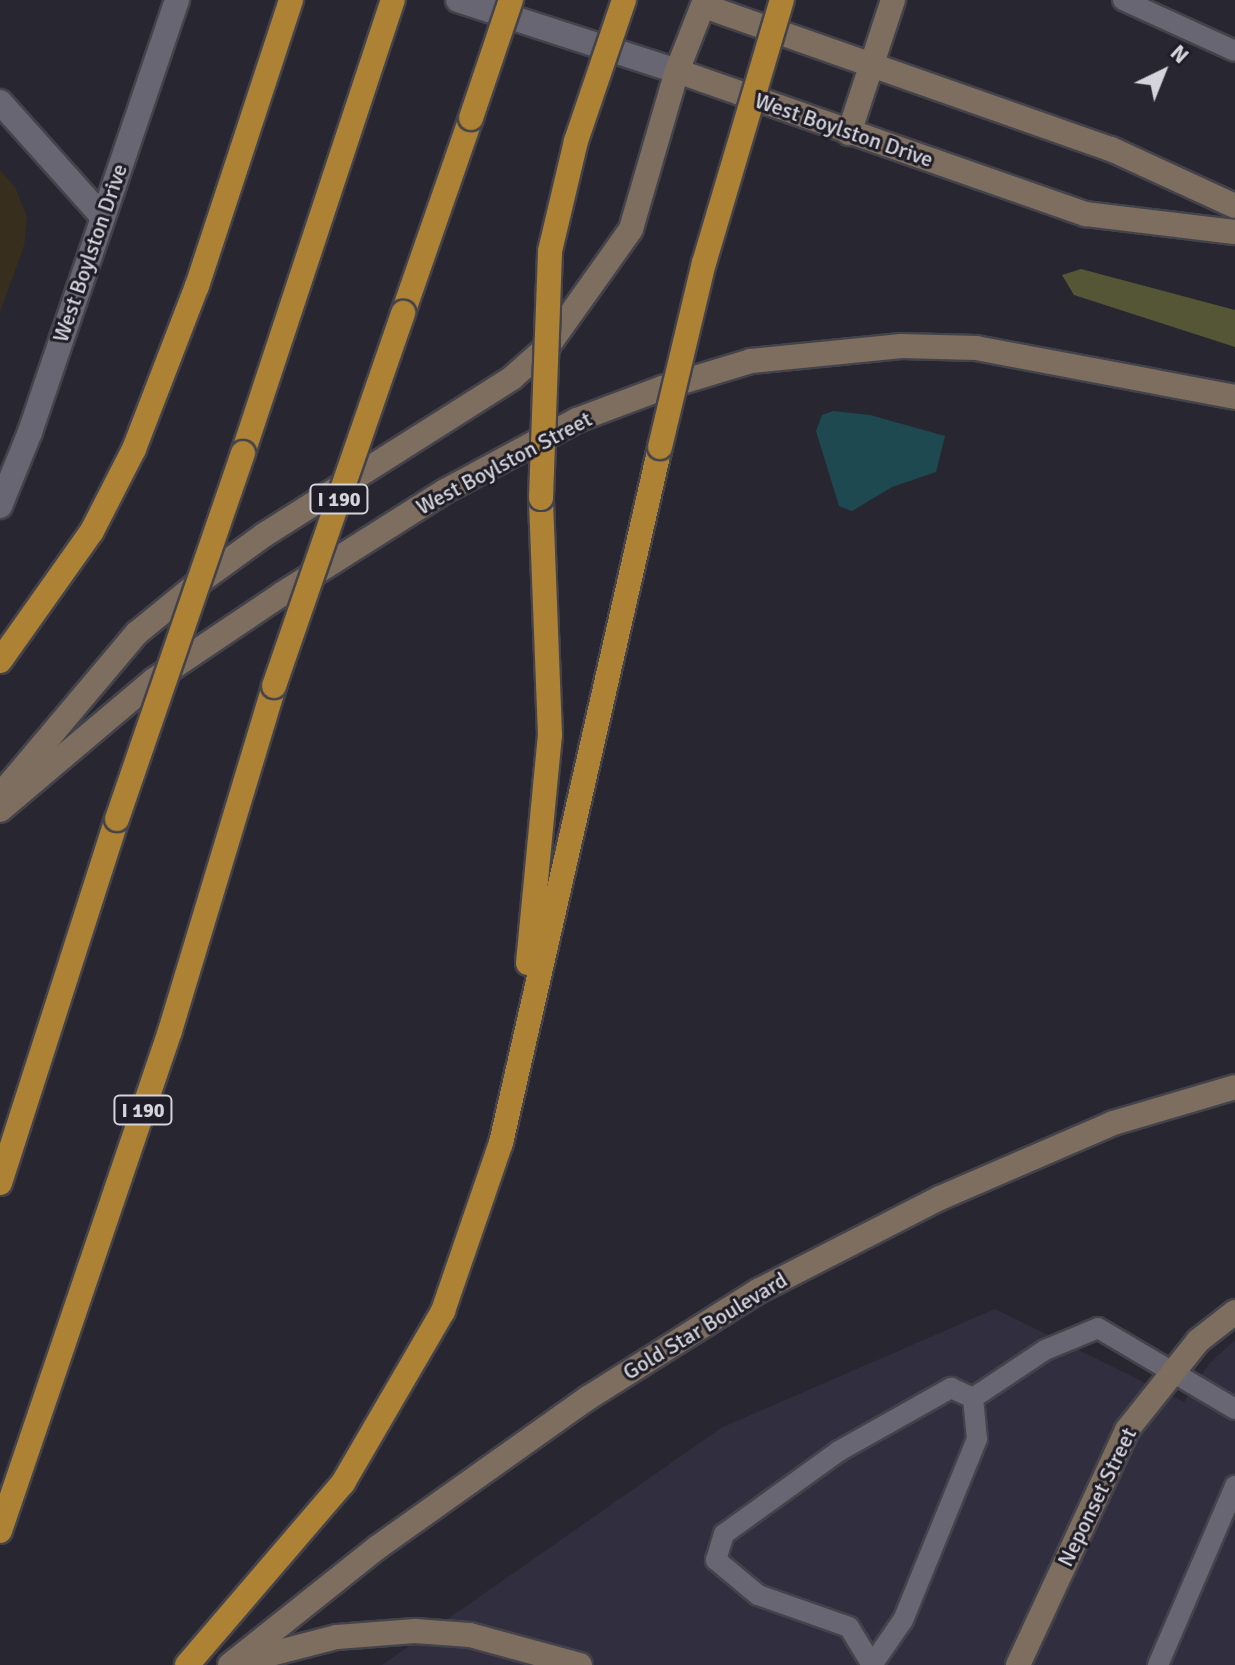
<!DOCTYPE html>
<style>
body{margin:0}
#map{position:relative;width:1235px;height:1665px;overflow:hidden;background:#282731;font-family:Signika,sans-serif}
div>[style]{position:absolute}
.commercial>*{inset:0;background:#382e1e}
.built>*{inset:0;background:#312f3f}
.forest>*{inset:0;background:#545635}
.water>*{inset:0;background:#1e4951}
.roads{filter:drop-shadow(2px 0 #44434b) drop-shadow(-2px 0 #44434b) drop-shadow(0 2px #44434b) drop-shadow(0 -2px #44434b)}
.lane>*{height:20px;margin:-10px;padding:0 10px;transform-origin:10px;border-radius:10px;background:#686672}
.street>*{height:24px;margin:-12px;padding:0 12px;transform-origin:12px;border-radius:12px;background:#686672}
.secondary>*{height:24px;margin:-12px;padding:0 12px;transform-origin:12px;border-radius:12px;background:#7d6e60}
.highway>*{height:24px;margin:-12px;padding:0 12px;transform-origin:12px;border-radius:12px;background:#ae8235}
.bridges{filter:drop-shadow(2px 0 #44434b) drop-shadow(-2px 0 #44434b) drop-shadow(0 2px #44434b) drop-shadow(0 -2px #44434b)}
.highway-bridge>*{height:24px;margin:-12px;padding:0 12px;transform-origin:12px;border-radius:12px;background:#ae8235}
span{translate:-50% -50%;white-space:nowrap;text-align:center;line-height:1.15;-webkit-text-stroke:6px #1f1d27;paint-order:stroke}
.shield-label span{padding:2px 6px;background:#1f1d27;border:2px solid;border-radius:6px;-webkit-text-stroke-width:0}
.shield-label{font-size:20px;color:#d5d4db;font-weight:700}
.street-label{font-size:22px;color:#d5d4db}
.north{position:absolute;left:1123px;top:32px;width:80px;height:80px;-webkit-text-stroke:6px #1f1d27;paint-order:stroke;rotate:43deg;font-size:22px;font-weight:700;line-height:32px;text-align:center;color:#d5d4db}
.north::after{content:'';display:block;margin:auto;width:28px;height:36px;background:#d5d4db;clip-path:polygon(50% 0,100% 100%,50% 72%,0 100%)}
</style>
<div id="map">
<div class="commercial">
<i style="clip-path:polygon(0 170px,15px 187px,27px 217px,24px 246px,0 312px)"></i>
</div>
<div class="built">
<i style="clip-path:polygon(995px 1309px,1184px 1402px,1209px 1364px,1235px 1340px,1235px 1665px,382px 1665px,721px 1428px)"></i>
</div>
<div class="forest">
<i style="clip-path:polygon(1081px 269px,1235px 310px,1235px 347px,1074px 295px,1062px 275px)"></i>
</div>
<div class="water">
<i style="clip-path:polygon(833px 411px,870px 415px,945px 436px,936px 472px,892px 487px,852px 511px,839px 506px,816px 431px,822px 415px)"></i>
</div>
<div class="roads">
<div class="lane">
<i style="left:1123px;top:0;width:123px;rotate:24.5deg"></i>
<i style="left:951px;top:1388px;width:24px;rotate:24deg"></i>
<i style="left:973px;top:1398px;width:41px;rotate:84.4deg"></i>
<i style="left:977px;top:1439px;width:196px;rotate:112.2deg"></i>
<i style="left:903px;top:1620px;width:55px;rotate:124.6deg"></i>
<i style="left:872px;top:1665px;width:44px;rotate:-121.2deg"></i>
<i style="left:849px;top:1627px;width:96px;rotate:-160.6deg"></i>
<i style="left:758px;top:1595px;width:55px;rotate:-140.2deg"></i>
<i style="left:716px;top:1560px;width:27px;rotate:-73deg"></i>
<i style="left:724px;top:1534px;width:142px;rotate:-35.8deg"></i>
<i style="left:839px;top:1451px;width:129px;rotate:-29.4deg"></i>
<i style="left:973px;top:1398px;width:87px;rotate:-33.7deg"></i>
<i style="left:1045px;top:1350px;width:57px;rotate:-22.5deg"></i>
<i style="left:1098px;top:1328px;width:159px;rotate:30.6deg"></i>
<i style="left:1158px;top:1665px;width:195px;rotate:-66.7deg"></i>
</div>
<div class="street">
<i style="left:458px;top:0;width:230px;rotate:18deg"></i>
<i style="left:0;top:102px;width:153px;rotate:48.2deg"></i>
<i style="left:0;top:506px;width:80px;rotate:-67.9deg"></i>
<i style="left:30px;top:432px;width:456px;rotate:-71.2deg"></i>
</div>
<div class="secondary">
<i style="left:704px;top:6px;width:431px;rotate:19.4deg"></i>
<i style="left:1111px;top:149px;width:136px;rotate:24.7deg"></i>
<i style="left:677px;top:71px;width:433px;rotate:19.3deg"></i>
<i style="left:1086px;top:214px;width:150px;rotate:6.9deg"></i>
<i style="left:849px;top:133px;width:140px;rotate:-71.7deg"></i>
<i style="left:8px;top:786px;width:200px;rotate:-49.9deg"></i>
<i style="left:137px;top:633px;width:79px;rotate:-39.3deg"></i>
<i style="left:198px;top:583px;width:82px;rotate:-36deg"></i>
<i style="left:264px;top:535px;width:294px;rotate:-32.3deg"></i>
<i style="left:512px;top:378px;width:48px;rotate:-41.6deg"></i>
<i style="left:548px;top:346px;width:143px;rotate:-54.6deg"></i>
<i style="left:631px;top:229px;width:165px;rotate:-73.8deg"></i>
<i style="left:677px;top:71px;width:76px;rotate:-68.5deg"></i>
<i style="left:0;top:810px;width:202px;rotate:-40.2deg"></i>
<i style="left:154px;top:680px;width:154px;rotate:-33.9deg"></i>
<i style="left:282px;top:594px;width:193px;rotate:-32.3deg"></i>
<i style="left:445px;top:491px;width:150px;rotate:-28.3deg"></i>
<i style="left:577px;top:420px;width:91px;rotate:-20.6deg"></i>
<i style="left:662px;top:388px;width:93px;rotate:-16.9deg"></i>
<i style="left:751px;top:361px;width:151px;rotate:-5.7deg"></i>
<i style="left:901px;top:346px;width:75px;rotate:1.5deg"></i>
<i style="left:976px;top:348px;width:264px;rotate:10.7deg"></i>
<i style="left:244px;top:1661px;width:96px;rotate:-14.5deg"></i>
<i style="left:337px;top:1637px;width:78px;rotate:-4.4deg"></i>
<i style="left:415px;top:1631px;width:55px;rotate:4.2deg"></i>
<i style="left:470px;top:1635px;width:114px;rotate:15.3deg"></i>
<i style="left:230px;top:1665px;width:189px;rotate:-38.6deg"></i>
<i style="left:378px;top:1547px;width:257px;rotate:-35.4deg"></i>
<i style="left:588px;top:1398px;width:201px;rotate:-32.2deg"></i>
<i style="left:758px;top:1291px;width:204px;rotate:-27.1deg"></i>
<i style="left:940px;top:1198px;width:189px;rotate:-23.4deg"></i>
<i style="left:1113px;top:1123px;width:127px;rotate:-16.4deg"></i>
<i style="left:1018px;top:1665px;width:259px;rotate:-65.1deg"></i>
<i style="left:1127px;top:1430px;width:114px;rotate:-51.4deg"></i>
<i style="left:1198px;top:1341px;width:47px;rotate:-38.1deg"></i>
</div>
<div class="highway">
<i style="left:403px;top:313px;width:207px;rotate:-70.8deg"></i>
<i style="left:243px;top:453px;width:477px;rotate:-71.7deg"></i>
<i style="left:0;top:661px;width:159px;rotate:-54.7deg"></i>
<i style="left:92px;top:531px;width:92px;rotate:-62.9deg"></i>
<i style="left:134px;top:449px;width:175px;rotate:-68.9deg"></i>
<i style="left:197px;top:286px;width:301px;rotate:-71.8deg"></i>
<i style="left:528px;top:963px;width:229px;rotate:-84.5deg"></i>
<i style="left:550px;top:735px;width:237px;rotate:-92.2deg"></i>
<i style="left:0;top:1183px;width:382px;rotate:-72.2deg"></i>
<i style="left:0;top:1531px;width:528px;rotate:-71.22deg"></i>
<i style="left:170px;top:1031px;width:360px;rotate:-73.2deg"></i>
<i style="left:187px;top:1665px;width:240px;rotate:-49.4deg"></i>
<i style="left:343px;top:1483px;width:199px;rotate:-59.8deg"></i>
<i style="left:443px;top:1311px;width:178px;rotate:-71deg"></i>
<i style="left:501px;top:1143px;width:714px;rotate:-77.13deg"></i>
</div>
</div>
<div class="bridges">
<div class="highway-bridge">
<i style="left:471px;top:118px;width:125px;rotate:-71.3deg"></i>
<i style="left:660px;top:447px;width:189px;rotate:-76.6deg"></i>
<i style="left:704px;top:263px;width:274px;rotate:-73.5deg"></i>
<i style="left:541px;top:498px;width:247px;rotate:-87.9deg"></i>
<i style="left:550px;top:251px;width:113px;rotate:-76.7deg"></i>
<i style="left:576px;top:141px;width:149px;rotate:-71.2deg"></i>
<i style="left:274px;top:686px;width:395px;rotate:-70.9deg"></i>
<i style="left:117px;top:819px;width:387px;rotate:-71deg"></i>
</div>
</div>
<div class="shield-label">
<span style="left:339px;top:499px">I 190</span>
<span style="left:143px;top:1110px">I 190</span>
</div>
<div class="street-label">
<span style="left:844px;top:130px;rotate:19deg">West Boylston Drive</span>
<span style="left:90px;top:253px;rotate:-71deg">West Boylston Drive</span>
<span style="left:504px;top:463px;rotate:-28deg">West Boylston Street</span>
<span style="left:705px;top:1326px;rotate:-31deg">Gold Star Boulevard</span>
<span style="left:1097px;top:1497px;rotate:-64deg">Neponset Street</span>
</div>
<div class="north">N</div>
</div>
